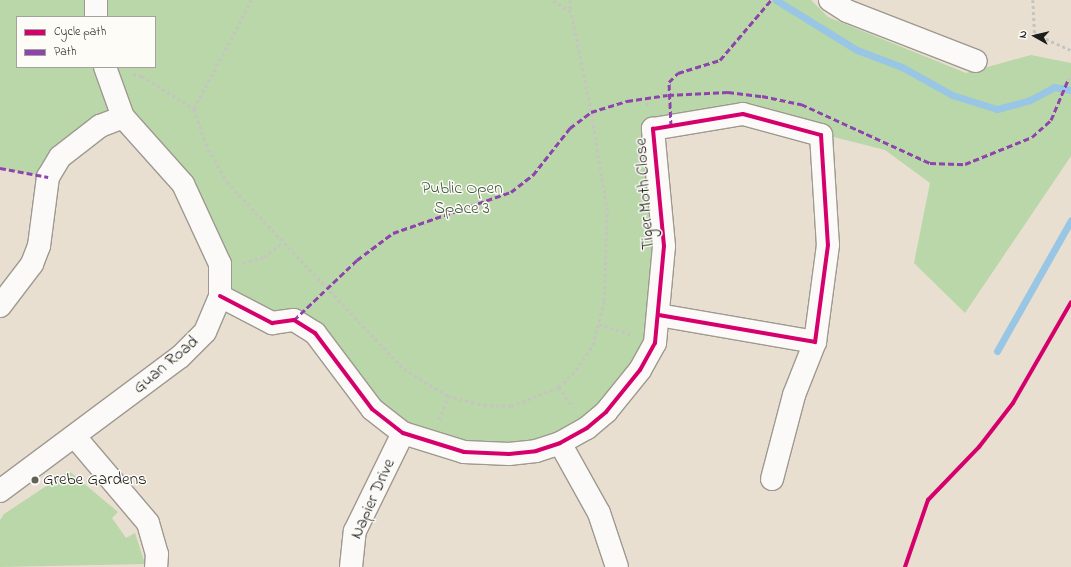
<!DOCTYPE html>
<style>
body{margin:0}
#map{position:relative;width:1071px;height:567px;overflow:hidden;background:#e8dfd0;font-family:"Indie Flower",sans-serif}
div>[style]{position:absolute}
.green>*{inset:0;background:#b9d7a8}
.stream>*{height:7px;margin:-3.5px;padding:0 3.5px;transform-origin:3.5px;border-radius:3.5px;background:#98c6e4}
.path>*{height:2.5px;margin-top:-1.25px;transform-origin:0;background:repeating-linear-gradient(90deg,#c6c4c1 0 3px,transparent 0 6px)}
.roads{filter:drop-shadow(1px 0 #9e9990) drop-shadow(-1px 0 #9e9990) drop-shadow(0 1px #9e9990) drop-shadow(0 -1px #9e9990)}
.minor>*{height:22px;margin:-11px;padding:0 11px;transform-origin:11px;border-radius:11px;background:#fcfaf8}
.quiet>*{height:3px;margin-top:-1.5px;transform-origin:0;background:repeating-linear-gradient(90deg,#8e44ad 0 6px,transparent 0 9px)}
.cycleway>*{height:4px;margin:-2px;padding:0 2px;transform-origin:2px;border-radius:2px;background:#d6006c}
.dots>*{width:11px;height:11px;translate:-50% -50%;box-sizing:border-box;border:2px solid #fdfcf7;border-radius:50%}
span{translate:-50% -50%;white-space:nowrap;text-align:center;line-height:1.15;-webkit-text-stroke:3px #fdfcf7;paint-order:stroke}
.park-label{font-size:17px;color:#455b42}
.street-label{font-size:17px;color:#1c1c1c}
.poi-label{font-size:17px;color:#1c1c1c}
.left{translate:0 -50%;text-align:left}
.legend{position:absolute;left:16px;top:16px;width:140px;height:52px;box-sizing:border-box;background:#fdfcf7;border:1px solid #a3a29f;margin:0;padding:5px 7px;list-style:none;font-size:12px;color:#1c1c1c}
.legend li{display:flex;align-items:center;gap:8px;height:20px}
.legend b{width:20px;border:1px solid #a3a29f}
.north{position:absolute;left:1015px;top:16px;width:40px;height:40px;-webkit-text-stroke:3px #fdfcf7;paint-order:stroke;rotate:278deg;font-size:11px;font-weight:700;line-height:16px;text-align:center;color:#1c1c1c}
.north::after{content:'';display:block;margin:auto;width:14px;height:18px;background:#1c1c1c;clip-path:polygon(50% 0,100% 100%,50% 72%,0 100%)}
</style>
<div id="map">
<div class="green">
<i style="clip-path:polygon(evenodd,0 0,811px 0,828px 17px,966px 73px,1031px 55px,1071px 63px,1071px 156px,965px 313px,914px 263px,930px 183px,885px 150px,743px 114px,653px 129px,659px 315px,623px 392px,536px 451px,403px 433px,315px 333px,220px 296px,183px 184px,123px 117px,48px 177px,0 168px,0 0,17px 17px,155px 17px,155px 67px,17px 67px,17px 17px)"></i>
<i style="clip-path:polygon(69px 471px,118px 512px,112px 518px,126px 538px,135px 533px,145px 564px,0 567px,0 520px,4px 514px)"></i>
</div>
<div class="stream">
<i style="left:776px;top:0;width:95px;rotate:31.7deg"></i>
<i style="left:857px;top:50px;width:48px;rotate:20.7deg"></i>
<i style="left:902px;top:67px;width:57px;rotate:29.2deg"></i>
<i style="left:952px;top:95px;width:47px;rotate:17.3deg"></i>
<i style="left:997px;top:109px;width:34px;rotate:-15deg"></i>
<i style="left:1030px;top:100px;width:27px;rotate:-28deg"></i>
<i style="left:1054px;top:87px;width:17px;rotate:10deg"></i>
<i style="left:997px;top:351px;width:150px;rotate:-60.5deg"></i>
</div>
<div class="path">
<i style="left:252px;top:0;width:123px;rotate:118deg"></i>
<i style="left:194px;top:109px;width:37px;rotate:71deg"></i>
<i style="left:206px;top:144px;width:43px;rotate:61.1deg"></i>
<i style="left:227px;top:182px;width:257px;rotate:46.6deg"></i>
<i style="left:404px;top:369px;width:52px;rotate:31.5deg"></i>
<i style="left:448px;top:396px;width:37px;rotate:14deg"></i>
<i style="left:484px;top:405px;width:27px;rotate:2deg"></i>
<i style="left:511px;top:406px;width:52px;rotate:-21.6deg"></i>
<i style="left:559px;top:387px;width:24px;rotate:-45deg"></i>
<i style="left:576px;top:370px;width:30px;rotate:-56deg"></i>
<i style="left:593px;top:345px;width:45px;rotate:-76deg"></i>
<i style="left:604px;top:301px;width:90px;rotate:-88.1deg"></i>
<i style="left:607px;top:211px;width:100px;rotate:-99.2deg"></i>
<i style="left:591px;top:112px;width:102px;rotate:-101.3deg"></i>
<i style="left:571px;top:12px;width:23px;rotate:-149deg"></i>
<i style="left:570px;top:0;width:12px;rotate:85deg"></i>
<i style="left:1033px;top:0;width:34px;rotate:87deg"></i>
<i style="left:1035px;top:34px;width:39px;rotate:24deg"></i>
<i style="left:133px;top:74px;width:9px;rotate:13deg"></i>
<i style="left:142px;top:76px;width:62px;rotate:32.4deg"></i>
<i style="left:1068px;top:80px;width:7px;rotate:-63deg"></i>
<i style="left:646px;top:97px;width:10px;rotate:79deg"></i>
<i style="left:243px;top:263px;width:22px;rotate:-16deg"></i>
<i style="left:264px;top:257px;width:23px;rotate:-38deg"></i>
<i style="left:599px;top:324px;width:36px;rotate:18deg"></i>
<i style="left:559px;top:387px;width:25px;rotate:56deg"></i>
<i style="left:439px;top:420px;width:26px;rotate:-69deg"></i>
</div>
<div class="roads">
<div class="minor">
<i style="left:830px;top:0;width:20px;rotate:33deg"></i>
<i style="left:847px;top:11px;width:138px;rotate:21.2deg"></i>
<i style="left:96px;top:17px;width:17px;rotate:-90deg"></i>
<i style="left:220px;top:296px;width:59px;rotate:27.4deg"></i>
<i style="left:272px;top:323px;width:22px;rotate:-8deg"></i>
<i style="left:294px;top:320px;width:25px;rotate:32deg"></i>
<i style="left:315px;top:333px;width:95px;rotate:53.1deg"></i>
<i style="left:372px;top:409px;width:39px;rotate:38deg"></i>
<i style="left:403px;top:433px;width:64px;rotate:17.3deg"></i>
<i style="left:464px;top:452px;width:45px;rotate:2.5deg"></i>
<i style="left:509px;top:454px;width:27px;rotate:-6deg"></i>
<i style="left:536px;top:451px;width:25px;rotate:-18deg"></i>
<i style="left:560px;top:443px;width:31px;rotate:-29deg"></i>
<i style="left:587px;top:428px;width:25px;rotate:-40deg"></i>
<i style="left:606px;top:412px;width:54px;rotate:-51deg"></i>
<i style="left:640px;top:370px;width:31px;rotate:-61deg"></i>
<i style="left:655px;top:343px;width:97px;rotate:-84.7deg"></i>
<i style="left:664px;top:246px;width:118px;rotate:-95.4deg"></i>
<i style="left:653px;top:129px;width:91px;rotate:-9.5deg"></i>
<i style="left:743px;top:114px;width:81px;rotate:15.1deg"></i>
<i style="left:821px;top:135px;width:110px;rotate:86.4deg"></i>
<i style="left:828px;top:245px;width:98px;rotate:97.6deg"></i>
<i style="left:815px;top:342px;width:158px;rotate:-170.2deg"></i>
<i style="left:0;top:306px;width:53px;rotate:-52.7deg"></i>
<i style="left:32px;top:264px;width:19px;rotate:-69deg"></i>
<i style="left:39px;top:246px;width:70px;rotate:-82.6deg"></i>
<i style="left:48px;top:177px;width:23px;rotate:-59deg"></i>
<i style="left:60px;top:157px;width:51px;rotate:-37.8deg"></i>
<i style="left:100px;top:126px;width:25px;rotate:-21deg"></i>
<i style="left:76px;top:438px;width:111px;rotate:49.7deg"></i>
<i style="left:148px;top:523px;width:32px;rotate:74deg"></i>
<i style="left:157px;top:554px;width:13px;rotate:94deg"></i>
<i style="left:560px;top:443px;width:80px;rotate:60.9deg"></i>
<i style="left:599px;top:513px;width:57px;rotate:71.6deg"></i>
<i style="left:772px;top:479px;width:87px;rotate:-75.3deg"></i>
<i style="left:794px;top:395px;width:57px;rotate:-68.4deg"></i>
<i style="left:0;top:491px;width:224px;rotate:-36.7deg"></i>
<i style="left:180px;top:357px;width:35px;rotate:-45deg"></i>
<i style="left:205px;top:332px;width:39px;rotate:-67deg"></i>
<i style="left:220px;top:296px;width:32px;rotate:-90deg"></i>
<i style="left:220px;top:264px;width:88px;rotate:-114.8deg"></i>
<i style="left:183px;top:184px;width:90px;rotate:-131.8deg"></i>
<i style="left:123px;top:117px;width:53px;rotate:-109.8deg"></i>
<i style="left:351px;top:567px;width:36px;rotate:-84deg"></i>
<i style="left:355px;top:531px;width:109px;rotate:-63.9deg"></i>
</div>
</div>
<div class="quiet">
<i style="left:671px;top:126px;width:44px;rotate:-92.6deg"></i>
<i style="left:669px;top:82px;width:13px;rotate:-45deg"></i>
<i style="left:678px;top:73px;width:44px;rotate:-17.2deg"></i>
<i style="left:720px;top:60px;width:79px;rotate:-49.6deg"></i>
<i style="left:0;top:168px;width:49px;rotate:10.6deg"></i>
<i style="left:294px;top:320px;width:87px;rotate:-43.6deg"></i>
<i style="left:357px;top:260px;width:45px;rotate:-36.9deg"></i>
<i style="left:393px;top:233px;width:125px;rotate:-19.2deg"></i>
<i style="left:511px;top:192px;width:28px;rotate:-38deg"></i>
<i style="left:533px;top:175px;width:60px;rotate:-51.8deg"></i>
<i style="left:570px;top:128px;width:26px;rotate:-37deg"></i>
<i style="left:591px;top:112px;width:38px;rotate:-17deg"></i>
<i style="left:627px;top:101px;width:41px;rotate:-8.3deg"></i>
<i style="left:668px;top:95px;width:60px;rotate:-2.9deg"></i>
<i style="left:728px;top:92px;width:34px;rotate:7deg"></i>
<i style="left:762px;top:96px;width:40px;rotate:12deg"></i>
<i style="left:801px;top:104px;width:142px;rotate:24.6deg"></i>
<i style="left:930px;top:163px;width:35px;rotate:2deg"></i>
<i style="left:965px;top:164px;width:72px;rotate:-21.9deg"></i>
<i style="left:1032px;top:137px;width:25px;rotate:-42deg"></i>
<i style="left:1051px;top:120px;width:43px;rotate:-67deg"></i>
</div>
<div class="cycleway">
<i style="left:220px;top:296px;width:59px;rotate:27.4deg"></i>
<i style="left:272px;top:323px;width:22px;rotate:-8deg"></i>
<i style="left:294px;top:320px;width:25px;rotate:32deg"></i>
<i style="left:315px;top:333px;width:95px;rotate:53.1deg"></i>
<i style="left:372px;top:409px;width:39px;rotate:38deg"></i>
<i style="left:403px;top:433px;width:64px;rotate:17.3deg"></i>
<i style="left:464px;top:452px;width:45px;rotate:2.5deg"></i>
<i style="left:509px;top:454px;width:27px;rotate:-6deg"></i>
<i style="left:536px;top:451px;width:25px;rotate:-18deg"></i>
<i style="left:560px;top:443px;width:31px;rotate:-29deg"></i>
<i style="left:587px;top:428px;width:25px;rotate:-40deg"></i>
<i style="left:606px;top:412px;width:54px;rotate:-51deg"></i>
<i style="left:640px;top:370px;width:31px;rotate:-61deg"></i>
<i style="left:655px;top:343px;width:97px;rotate:-84.7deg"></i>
<i style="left:664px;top:246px;width:118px;rotate:-95.4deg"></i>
<i style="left:653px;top:129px;width:91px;rotate:-9.5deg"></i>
<i style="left:743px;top:114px;width:81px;rotate:15.1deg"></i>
<i style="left:821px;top:135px;width:110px;rotate:86.4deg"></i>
<i style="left:828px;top:245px;width:98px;rotate:97.6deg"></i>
<i style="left:815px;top:342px;width:158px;rotate:-170.2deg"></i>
<i style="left:905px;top:567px;width:71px;rotate:-71.1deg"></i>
<i style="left:928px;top:500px;width:74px;rotate:-46.1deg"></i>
<i style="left:979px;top:447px;width:56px;rotate:-52.3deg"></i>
<i style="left:1013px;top:403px;width:116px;rotate:-60.1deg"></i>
</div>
<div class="dots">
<i style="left:35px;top:480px;background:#63605b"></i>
</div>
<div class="park-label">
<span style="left:462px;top:199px">Public Open<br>Space 3</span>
</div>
<div class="street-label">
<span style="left:645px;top:194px;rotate:-94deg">Tiger Moth Close</span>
<span style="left:166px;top:365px;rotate:-40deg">Guan Road</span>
<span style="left:373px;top:499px;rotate:-66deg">Napier Drive</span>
</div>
<div class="poi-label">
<span class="left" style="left:43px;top:480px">Grebe Gardens</span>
</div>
<ul class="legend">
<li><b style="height:5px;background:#d6006c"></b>Cycle path</li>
<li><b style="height:5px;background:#8e44ad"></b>Path</li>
</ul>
<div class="north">N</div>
</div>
